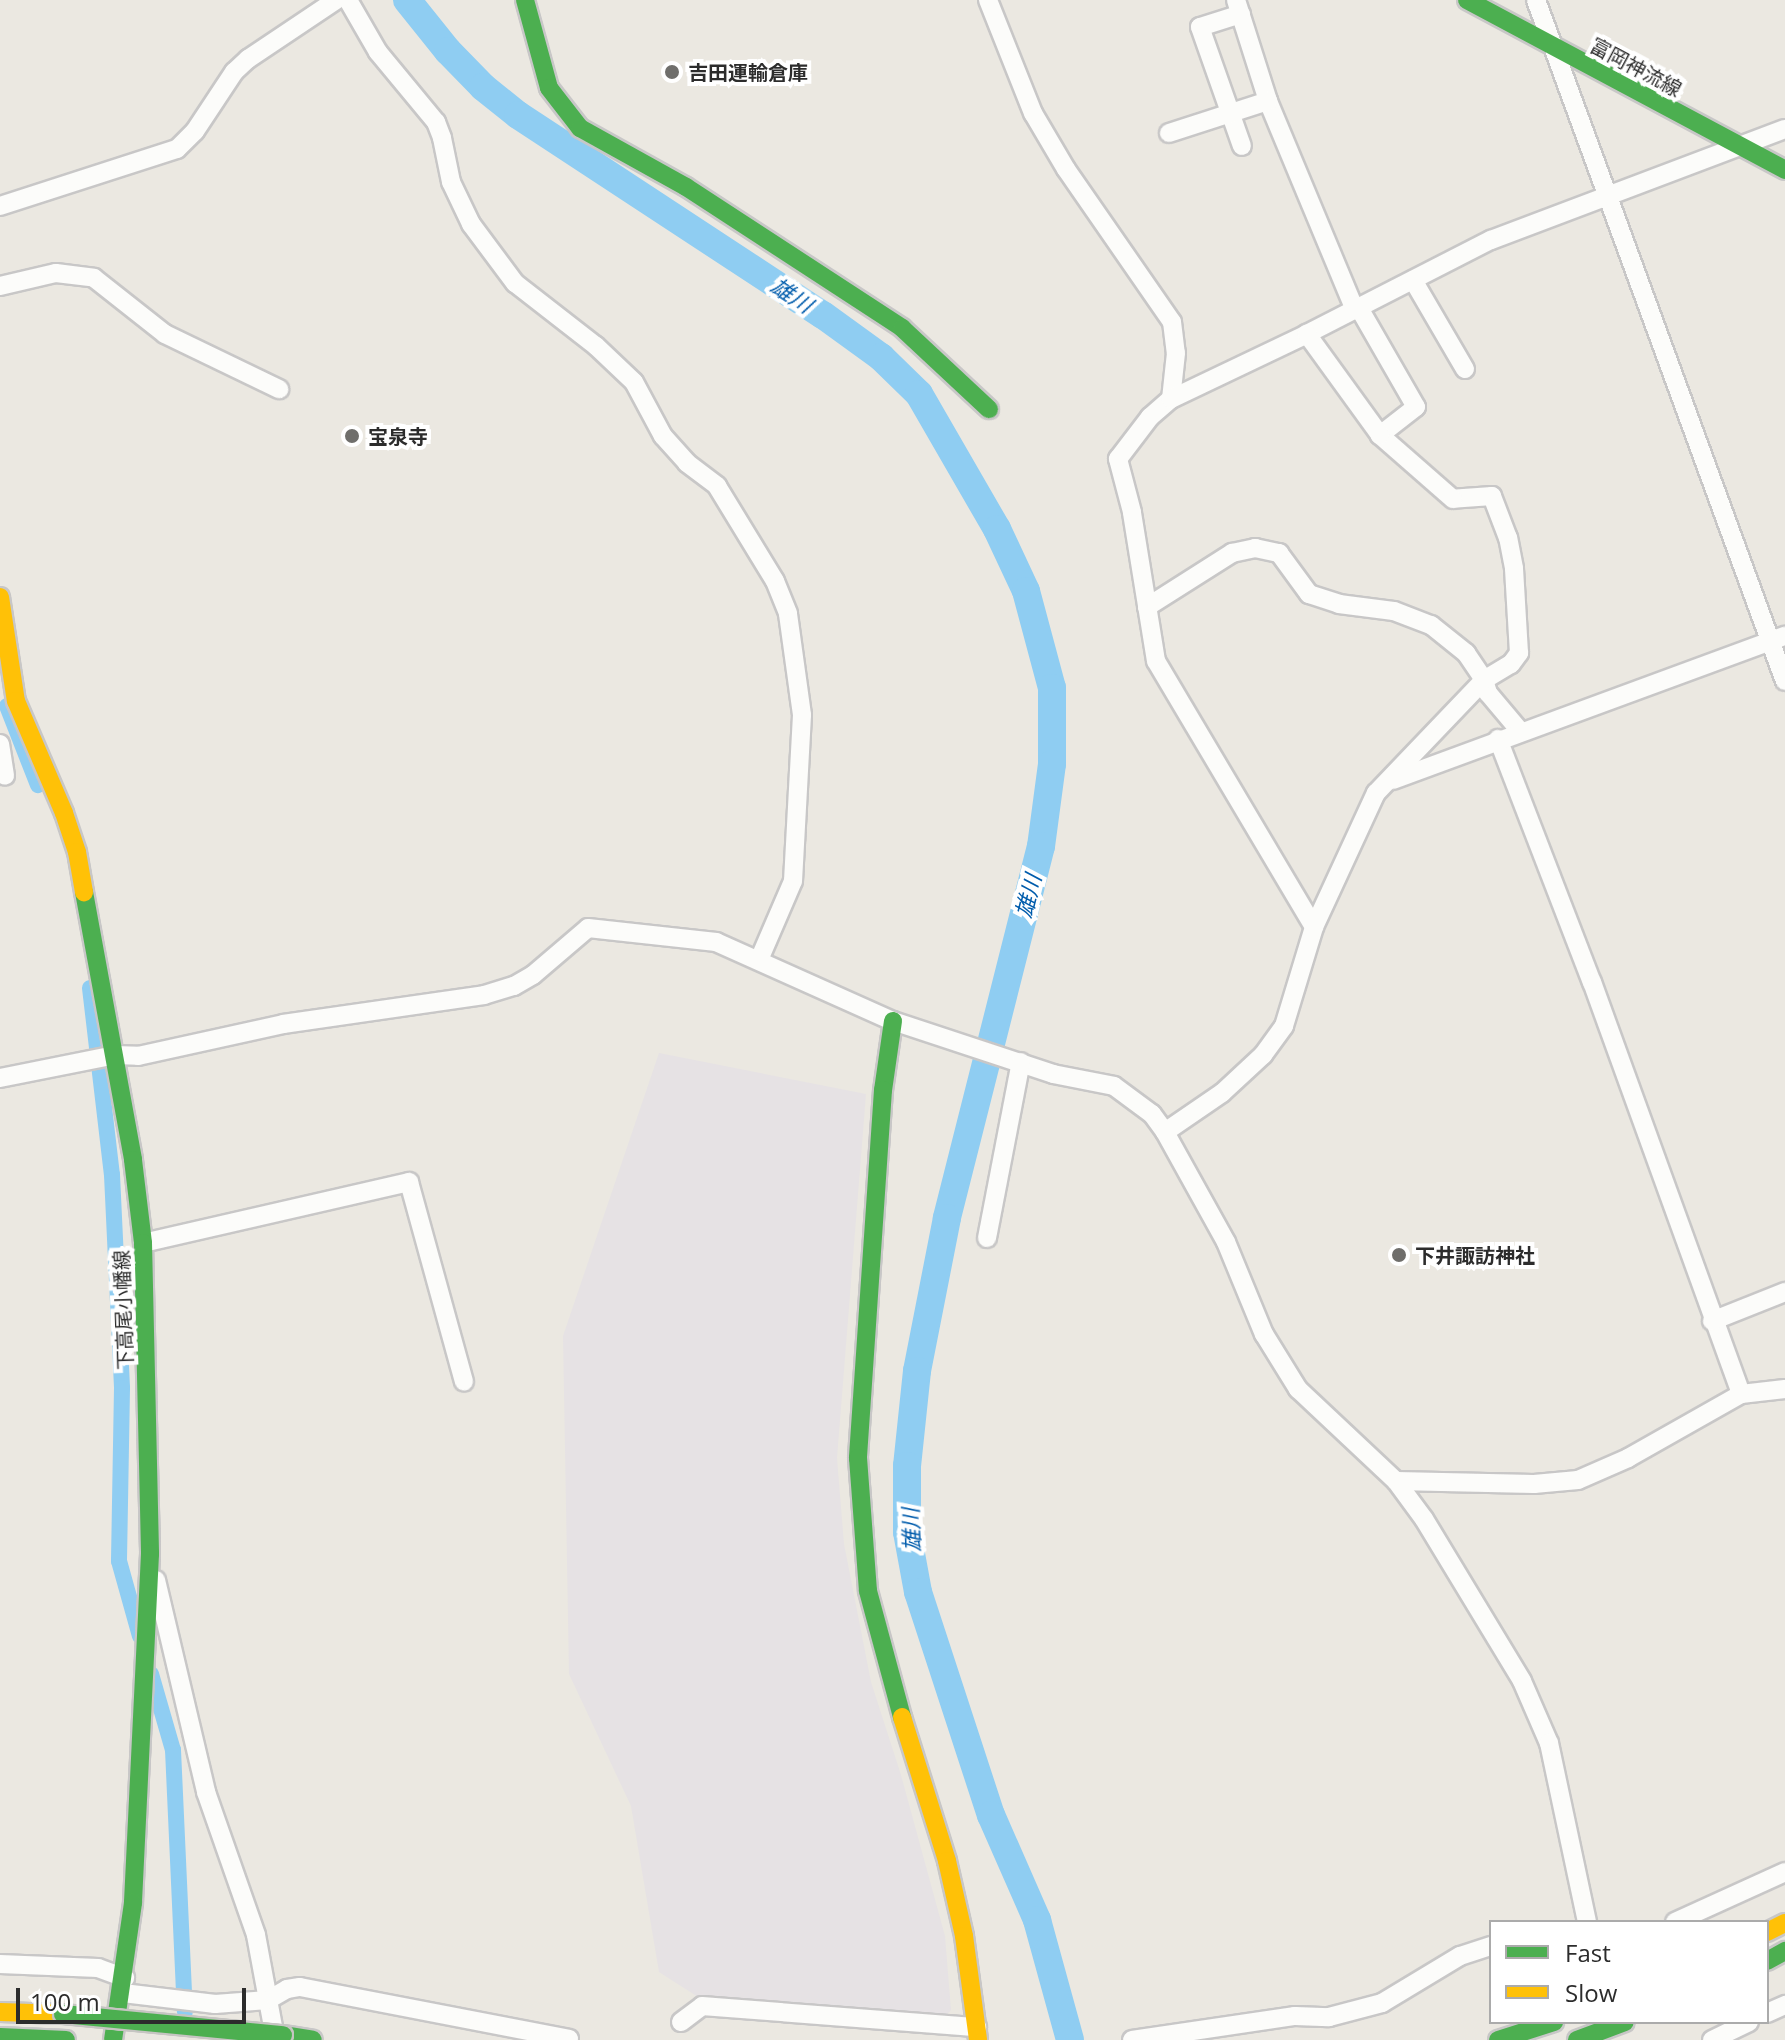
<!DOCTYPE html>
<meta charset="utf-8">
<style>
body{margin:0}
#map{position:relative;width:1785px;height:2040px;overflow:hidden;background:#ebe8e1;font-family:"Open Sans","Noto Sans JP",sans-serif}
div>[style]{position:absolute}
.industrial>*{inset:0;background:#e6e2e4}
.canal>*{height:16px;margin:-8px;padding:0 8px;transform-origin:8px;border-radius:8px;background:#8fcdf2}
.river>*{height:28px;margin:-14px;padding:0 14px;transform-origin:14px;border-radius:14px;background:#8fcdf2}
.roads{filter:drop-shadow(2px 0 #c8c7c7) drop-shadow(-2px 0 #c8c7c7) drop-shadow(0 2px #c8c7c7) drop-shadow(0 -2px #c8c7c7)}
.street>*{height:18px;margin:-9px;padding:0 9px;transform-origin:9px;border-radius:9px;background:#fcfcfa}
.fast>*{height:18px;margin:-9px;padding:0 9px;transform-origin:9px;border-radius:9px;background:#4caf50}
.slow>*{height:18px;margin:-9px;padding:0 9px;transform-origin:9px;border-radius:9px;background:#ffc107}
.bridges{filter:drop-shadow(2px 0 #c6c5c2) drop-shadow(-2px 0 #c6c5c2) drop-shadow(0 2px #c6c5c2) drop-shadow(0 -2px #c6c5c2)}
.fast-bridge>*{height:18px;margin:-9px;padding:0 9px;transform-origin:9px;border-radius:9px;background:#4caf50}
.dots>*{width:22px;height:22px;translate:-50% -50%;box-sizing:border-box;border:4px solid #fff;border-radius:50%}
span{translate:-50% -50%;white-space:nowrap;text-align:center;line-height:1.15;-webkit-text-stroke:8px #fff;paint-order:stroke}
.street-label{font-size:20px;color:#2c2c2c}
.poi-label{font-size:20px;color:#2c2c2c;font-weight:700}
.left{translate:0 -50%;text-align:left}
.water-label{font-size:22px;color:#005cac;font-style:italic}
.legend{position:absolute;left:1489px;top:1920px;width:280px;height:104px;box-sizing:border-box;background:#fff;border:2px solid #ababab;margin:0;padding:10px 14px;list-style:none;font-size:24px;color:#2c2c2c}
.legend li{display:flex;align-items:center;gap:16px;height:40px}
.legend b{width:40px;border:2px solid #ababab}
.scale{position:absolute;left:16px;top:1988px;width:230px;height:36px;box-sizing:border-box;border:4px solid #2c2c2c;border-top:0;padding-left:10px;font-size:24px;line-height:28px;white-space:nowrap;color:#2c2c2c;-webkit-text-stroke:6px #fff;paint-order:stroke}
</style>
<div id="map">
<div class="industrial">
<i style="clip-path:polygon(659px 1053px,866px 1094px,837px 1458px,844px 1544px,871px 1682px,901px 1775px,945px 1936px,951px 2010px,942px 2020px,698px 1997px,659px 1972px,631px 1806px,569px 1674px,563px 1336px)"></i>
</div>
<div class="canal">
<i style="left:7px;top:706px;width:85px;rotate:68.6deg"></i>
<i style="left:90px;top:988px;width:188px;rotate:83.3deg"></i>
<i style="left:112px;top:1175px;width:213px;rotate:87.3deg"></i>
<i style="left:122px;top:1388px;width:173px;rotate:91deg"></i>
<i style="left:119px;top:1561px;width:78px;rotate:74.4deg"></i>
<i style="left:151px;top:1674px;width:79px;rotate:73.9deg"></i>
<i style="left:173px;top:1750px;width:262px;rotate:87.4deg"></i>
</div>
<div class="river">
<i style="left:407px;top:0;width:65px;rotate:51.2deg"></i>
<i style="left:448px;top:51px;width:50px;rotate:45.8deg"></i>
<i style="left:483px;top:87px;width:45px;rotate:38.7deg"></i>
<i style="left:518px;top:115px;width:365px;rotate:33.3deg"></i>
<i style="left:823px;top:315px;width:72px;rotate:35.9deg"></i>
<i style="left:881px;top:357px;width:53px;rotate:44.2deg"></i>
<i style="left:919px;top:394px;width:156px;rotate:60deg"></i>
<i style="left:997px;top:529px;width:68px;rotate:64.9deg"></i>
<i style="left:1026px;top:591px;width:100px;rotate:75deg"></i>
<i style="left:1052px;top:688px;width:76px;rotate:90deg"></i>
<i style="left:1052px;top:764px;width:83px;rotate:97.6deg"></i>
<i style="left:1041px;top:846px;width:384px;rotate:104.2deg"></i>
<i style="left:947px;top:1218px;width:156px;rotate:101.1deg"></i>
<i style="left:917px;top:1371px;width:96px;rotate:96deg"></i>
<i style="left:907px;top:1466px;width:66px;rotate:90deg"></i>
<i style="left:907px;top:1532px;width:61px;rotate:79.6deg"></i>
<i style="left:918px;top:1592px;width:235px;rotate:71.9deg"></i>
<i style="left:991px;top:1815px;width:115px;rotate:66.3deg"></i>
<i style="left:1037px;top:1920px;width:124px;rotate:74.6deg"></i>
</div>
<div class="roads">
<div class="street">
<i style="left:348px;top:0;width:60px;rotate:60deg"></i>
<i style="left:378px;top:52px;width:91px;rotate:50.4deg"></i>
<i style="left:436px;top:122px;width:17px;rotate:69deg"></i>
<i style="left:442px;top:138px;width:45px;rotate:78.4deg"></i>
<i style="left:451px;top:182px;width:47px;rotate:64.5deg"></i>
<i style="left:471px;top:224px;width:74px;rotate:53.3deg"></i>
<i style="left:515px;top:283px;width:103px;rotate:37.9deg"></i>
<i style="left:596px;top:346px;width:52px;rotate:43.5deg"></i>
<i style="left:634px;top:382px;width:61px;rotate:61.8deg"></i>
<i style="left:663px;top:436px;width:36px;rotate:48deg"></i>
<i style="left:687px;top:463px;width:38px;rotate:37deg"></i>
<i style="left:717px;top:486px;width:111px;rotate:58.6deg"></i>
<i style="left:775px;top:581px;width:35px;rotate:68deg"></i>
<i style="left:788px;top:614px;width:102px;rotate:82.1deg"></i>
<i style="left:802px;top:715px;width:166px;rotate:93.1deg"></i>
<i style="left:793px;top:881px;width:86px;rotate:113.3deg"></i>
<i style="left:988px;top:0;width:122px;rotate:68.3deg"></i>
<i style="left:1033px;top:113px;width:65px;rotate:59.5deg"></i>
<i style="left:1066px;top:169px;width:186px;rotate:55.3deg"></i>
<i style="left:1172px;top:322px;width:31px;rotate:83deg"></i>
<i style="left:1176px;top:353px;width:46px;rotate:96.2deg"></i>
<i style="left:1236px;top:0;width:106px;rotate:72.4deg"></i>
<i style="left:1268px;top:101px;width:226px;rotate:67.4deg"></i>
<i style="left:1536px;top:0;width:725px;rotate:69.92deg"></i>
<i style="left:1241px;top:14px;width:43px;rotate:162.4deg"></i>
<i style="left:1200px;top:27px;width:126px;rotate:70.6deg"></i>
<i style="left:1169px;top:133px;width:104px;rotate:-17.9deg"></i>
<i style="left:0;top:206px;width:186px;rotate:-17.9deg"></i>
<i style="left:177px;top:149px;width:25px;rotate:-45deg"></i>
<i style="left:195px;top:131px;width:71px;rotate:-56.5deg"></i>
<i style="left:234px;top:72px;width:19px;rotate:-43deg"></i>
<i style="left:248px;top:59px;width:106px;rotate:-33.8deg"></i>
<i style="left:1413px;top:280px;width:103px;rotate:59.7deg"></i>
<i style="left:0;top:286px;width:57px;rotate:-13.1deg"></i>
<i style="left:56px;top:273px;width:38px;rotate:7deg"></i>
<i style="left:94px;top:278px;width:90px;rotate:38.3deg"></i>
<i style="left:165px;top:334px;width:127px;rotate:25.8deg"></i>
<i style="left:1359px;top:308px;width:114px;rotate:60.1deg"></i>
<i style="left:1416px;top:407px;width:46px;rotate:142.1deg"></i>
<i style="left:1147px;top:607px;width:101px;rotate:-32.4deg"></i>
<i style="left:1232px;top:553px;width:24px;rotate:-12deg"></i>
<i style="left:1255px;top:548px;width:25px;rotate:12deg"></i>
<i style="left:1279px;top:553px;width:51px;rotate:53.8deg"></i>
<i style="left:1309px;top:594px;width:32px;rotate:18deg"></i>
<i style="left:1339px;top:604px;width:55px;rotate:7.3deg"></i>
<i style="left:1394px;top:611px;width:40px;rotate:21deg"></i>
<i style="left:1431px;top:625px;width:45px;rotate:38.7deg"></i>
<i style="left:1466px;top:653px;width:32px;rotate:56deg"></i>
<i style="left:1484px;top:680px;width:14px;rotate:73deg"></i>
<i style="left:1488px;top:693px;width:50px;rotate:49.9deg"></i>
<i style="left:1498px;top:739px;width:261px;rotate:68.9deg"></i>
<i style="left:1592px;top:982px;width:438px;rotate:70.1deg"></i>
<i style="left:0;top:744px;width:32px;rotate:81deg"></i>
<i style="left:1393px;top:780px;width:418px;rotate:-20.2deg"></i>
<i style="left:1314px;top:927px;width:309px;rotate:-120.7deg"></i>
<i style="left:1156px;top:661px;width:151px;rotate:-99.2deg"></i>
<i style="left:1132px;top:512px;width:55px;rotate:-104.8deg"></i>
<i style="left:1118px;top:459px;width:53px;rotate:-52.7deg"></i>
<i style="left:1150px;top:417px;width:28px;rotate:-41deg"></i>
<i style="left:1171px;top:399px;width:151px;rotate:-25.5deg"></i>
<i style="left:1307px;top:334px;width:207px;rotate:-27.1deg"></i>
<i style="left:1491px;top:240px;width:314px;rotate:-20.7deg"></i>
<i style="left:0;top:1078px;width:117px;rotate:-11.3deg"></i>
<i style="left:115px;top:1055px;width:23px;rotate:2deg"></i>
<i style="left:138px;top:1056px;width:148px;rotate:-12.4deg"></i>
<i style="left:283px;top:1024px;width:203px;rotate:-8.2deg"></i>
<i style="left:484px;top:995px;width:31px;rotate:-17deg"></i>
<i style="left:514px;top:986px;width:22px;rotate:-30deg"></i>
<i style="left:533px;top:975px;width:72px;rotate:-40.5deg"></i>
<i style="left:588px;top:928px;width:129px;rotate:6.2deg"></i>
<i style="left:716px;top:942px;width:194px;rotate:24.1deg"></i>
<i style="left:893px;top:1021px;width:169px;rotate:18.3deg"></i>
<i style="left:1053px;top:1074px;width:62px;rotate:11.1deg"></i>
<i style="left:1114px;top:1086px;width:47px;rotate:36.4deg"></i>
<i style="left:1152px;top:1114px;width:22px;rotate:54deg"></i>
<i style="left:1165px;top:1132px;width:126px;rotate:61deg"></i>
<i style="left:1226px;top:1242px;width:100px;rotate:67.6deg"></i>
<i style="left:1264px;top:1334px;width:65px;rotate:58.3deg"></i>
<i style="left:1298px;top:1389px;width:134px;rotate:43.2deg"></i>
<i style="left:1396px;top:1481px;width:47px;rotate:53.6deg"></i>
<i style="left:1424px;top:1519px;width:189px;rotate:58.8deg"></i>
<i style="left:1522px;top:1681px;width:68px;rotate:66.5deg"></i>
<i style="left:1549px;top:1743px;width:183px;rotate:78deg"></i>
<i style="left:1165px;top:1132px;width:69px;rotate:-34.4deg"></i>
<i style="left:1222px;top:1093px;width:56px;rotate:-42.8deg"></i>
<i style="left:1263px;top:1055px;width:36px;rotate:-54deg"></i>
<i style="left:1284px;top:1026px;width:103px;rotate:-73.1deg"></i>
<i style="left:1314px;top:927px;width:148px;rotate:-65.2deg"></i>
<i style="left:1376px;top:793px;width:156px;rotate:-46.3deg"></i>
<i style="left:1484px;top:680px;width:31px;rotate:-31deg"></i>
<i style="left:1511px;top:664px;width:14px;rotate:-54deg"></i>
<i style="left:1519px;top:653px;width:85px;rotate:-93.4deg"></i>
<i style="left:1514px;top:568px;width:31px;rotate:-101deg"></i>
<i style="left:1508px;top:538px;width:45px;rotate:-110.9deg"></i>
<i style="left:1492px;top:496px;width:39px;rotate:176deg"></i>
<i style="left:1453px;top:499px;width:97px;rotate:-138.8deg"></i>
<i style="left:1380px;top:435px;width:125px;rotate:-125.9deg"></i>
<i style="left:987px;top:1238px;width:179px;rotate:-79.1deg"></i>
<i style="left:143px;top:1243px;width:273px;rotate:-12.9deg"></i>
<i style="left:409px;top:1182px;width:207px;rotate:74.6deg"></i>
<i style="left:1712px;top:1321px;width:79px;rotate:-21.7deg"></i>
<i style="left:1396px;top:1481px;width:138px;rotate:1.2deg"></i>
<i style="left:1534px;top:1484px;width:44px;rotate:-5.2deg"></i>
<i style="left:1578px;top:1480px;width:55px;rotate:-23.7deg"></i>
<i style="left:1628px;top:1458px;width:130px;rotate:-29.5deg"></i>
<i style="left:1741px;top:1394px;width:44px;rotate:-6.5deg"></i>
<i style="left:156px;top:1580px;width:218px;rotate:76.7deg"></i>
<i style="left:206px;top:1792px;width:151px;rotate:70.7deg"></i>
<i style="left:256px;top:1935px;width:105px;rotate:79.5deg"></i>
<i style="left:1675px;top:1922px;width:121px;rotate:-24.4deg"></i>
<i style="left:0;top:1964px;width:98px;rotate:2.3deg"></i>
<i style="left:98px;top:1968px;width:29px;rotate:20deg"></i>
<i style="left:123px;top:1993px;width:93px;rotate:6.8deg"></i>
<i style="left:215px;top:2004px;width:53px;rotate:-4.3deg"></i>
<i style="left:268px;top:2000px;width:22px;rotate:-30deg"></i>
<i style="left:287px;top:1989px;width:13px;rotate:-9deg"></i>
<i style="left:300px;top:1987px;width:274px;rotate:10.9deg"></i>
<i style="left:1767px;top:2013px;width:20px;rotate:-24deg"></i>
<i style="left:681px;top:2022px;width:26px;rotate:-37deg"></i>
<i style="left:702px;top:2006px;width:276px;rotate:4.4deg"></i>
<i style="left:1132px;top:2040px;width:165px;rotate:-8.4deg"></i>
<i style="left:1295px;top:2016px;width:34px;rotate:2deg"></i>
<i style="left:1329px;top:2017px;width:55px;rotate:-14.8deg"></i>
<i style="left:1382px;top:2003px;width:91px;rotate:-31.1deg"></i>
<i style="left:1460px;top:1956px;width:33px;rotate:-18deg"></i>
<i style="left:1712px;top:2040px;width:41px;rotate:-25.9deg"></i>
</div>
<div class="fast">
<i style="left:525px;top:0;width:91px;rotate:74.7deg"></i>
<i style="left:549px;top:88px;width:51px;rotate:52.2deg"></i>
<i style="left:580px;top:128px;width:121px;rotate:29.1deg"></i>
<i style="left:686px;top:187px;width:258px;rotate:33.1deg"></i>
<i style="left:902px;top:328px;width:119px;rotate:43deg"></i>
<i style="left:1467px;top:0;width:361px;rotate:28.1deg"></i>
<i style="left:84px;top:892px;width:272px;rotate:79.6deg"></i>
<i style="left:133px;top:1160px;width:84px;rotate:83.1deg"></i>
<i style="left:143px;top:1243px;width:311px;rotate:88.7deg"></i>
<i style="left:150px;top:1554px;width:349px;rotate:92.8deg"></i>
<i style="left:133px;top:1903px;width:138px;rotate:98.3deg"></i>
<i style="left:893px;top:1021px;width:70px;rotate:98.2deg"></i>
<i style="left:883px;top:1090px;width:369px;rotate:93.9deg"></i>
<i style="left:858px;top:1458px;width:133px;rotate:85.7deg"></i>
<i style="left:868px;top:1591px;width:131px;rotate:74.9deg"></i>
<i style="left:1767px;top:1961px;width:21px;rotate:-29deg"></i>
<i style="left:283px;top:2035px;width:30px;rotate:9deg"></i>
<i style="left:0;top:2037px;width:66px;rotate:2.6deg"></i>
<i style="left:1498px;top:2040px;width:59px;rotate:-17.8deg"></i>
<i style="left:1577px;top:2040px;width:51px;rotate:-20.6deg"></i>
</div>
<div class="slow">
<i style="left:0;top:597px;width:105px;rotate:81.3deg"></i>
<i style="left:16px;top:701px;width:122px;rotate:66.8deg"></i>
<i style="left:64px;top:813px;width:41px;rotate:71.6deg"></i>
<i style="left:77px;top:852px;width:41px;rotate:80.1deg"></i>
<i style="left:902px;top:1717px;width:151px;rotate:72.6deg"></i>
<i style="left:947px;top:1861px;width:77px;rotate:77.2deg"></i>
<i style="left:964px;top:1936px;width:105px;rotate:82.3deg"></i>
<i style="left:1767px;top:1932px;width:20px;rotate:-27deg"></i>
<i style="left:0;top:2012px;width:63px;rotate:1.8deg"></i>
</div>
</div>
<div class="bridges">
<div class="fast-bridge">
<i style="left:63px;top:2014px;width:221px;rotate:5.5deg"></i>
</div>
</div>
<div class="dots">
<i style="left:672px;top:72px;background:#6f6e6b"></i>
<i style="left:352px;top:436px;background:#6f6e6b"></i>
<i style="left:1399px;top:1255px;background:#6f6e6b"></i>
</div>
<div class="street-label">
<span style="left:1636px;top:67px;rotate:28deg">富岡神流線</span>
<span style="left:123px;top:1310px;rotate:-92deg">下高尾小幡線</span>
</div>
<div class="poi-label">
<span class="left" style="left:688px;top:72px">吉田運輸倉庫</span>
<span class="left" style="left:368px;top:436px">宝泉寺</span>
<span class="left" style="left:1415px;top:1255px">下井諏訪神社</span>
</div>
<div class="water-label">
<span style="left:792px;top:295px;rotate:33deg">雄川</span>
<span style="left:1028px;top:896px;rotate:-76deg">雄川</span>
<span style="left:911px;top:1530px;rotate:-93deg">雄川</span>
</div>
<ul class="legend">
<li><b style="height:10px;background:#4caf50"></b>Fast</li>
<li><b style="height:10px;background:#ffc107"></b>Slow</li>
</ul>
<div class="scale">100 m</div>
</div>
